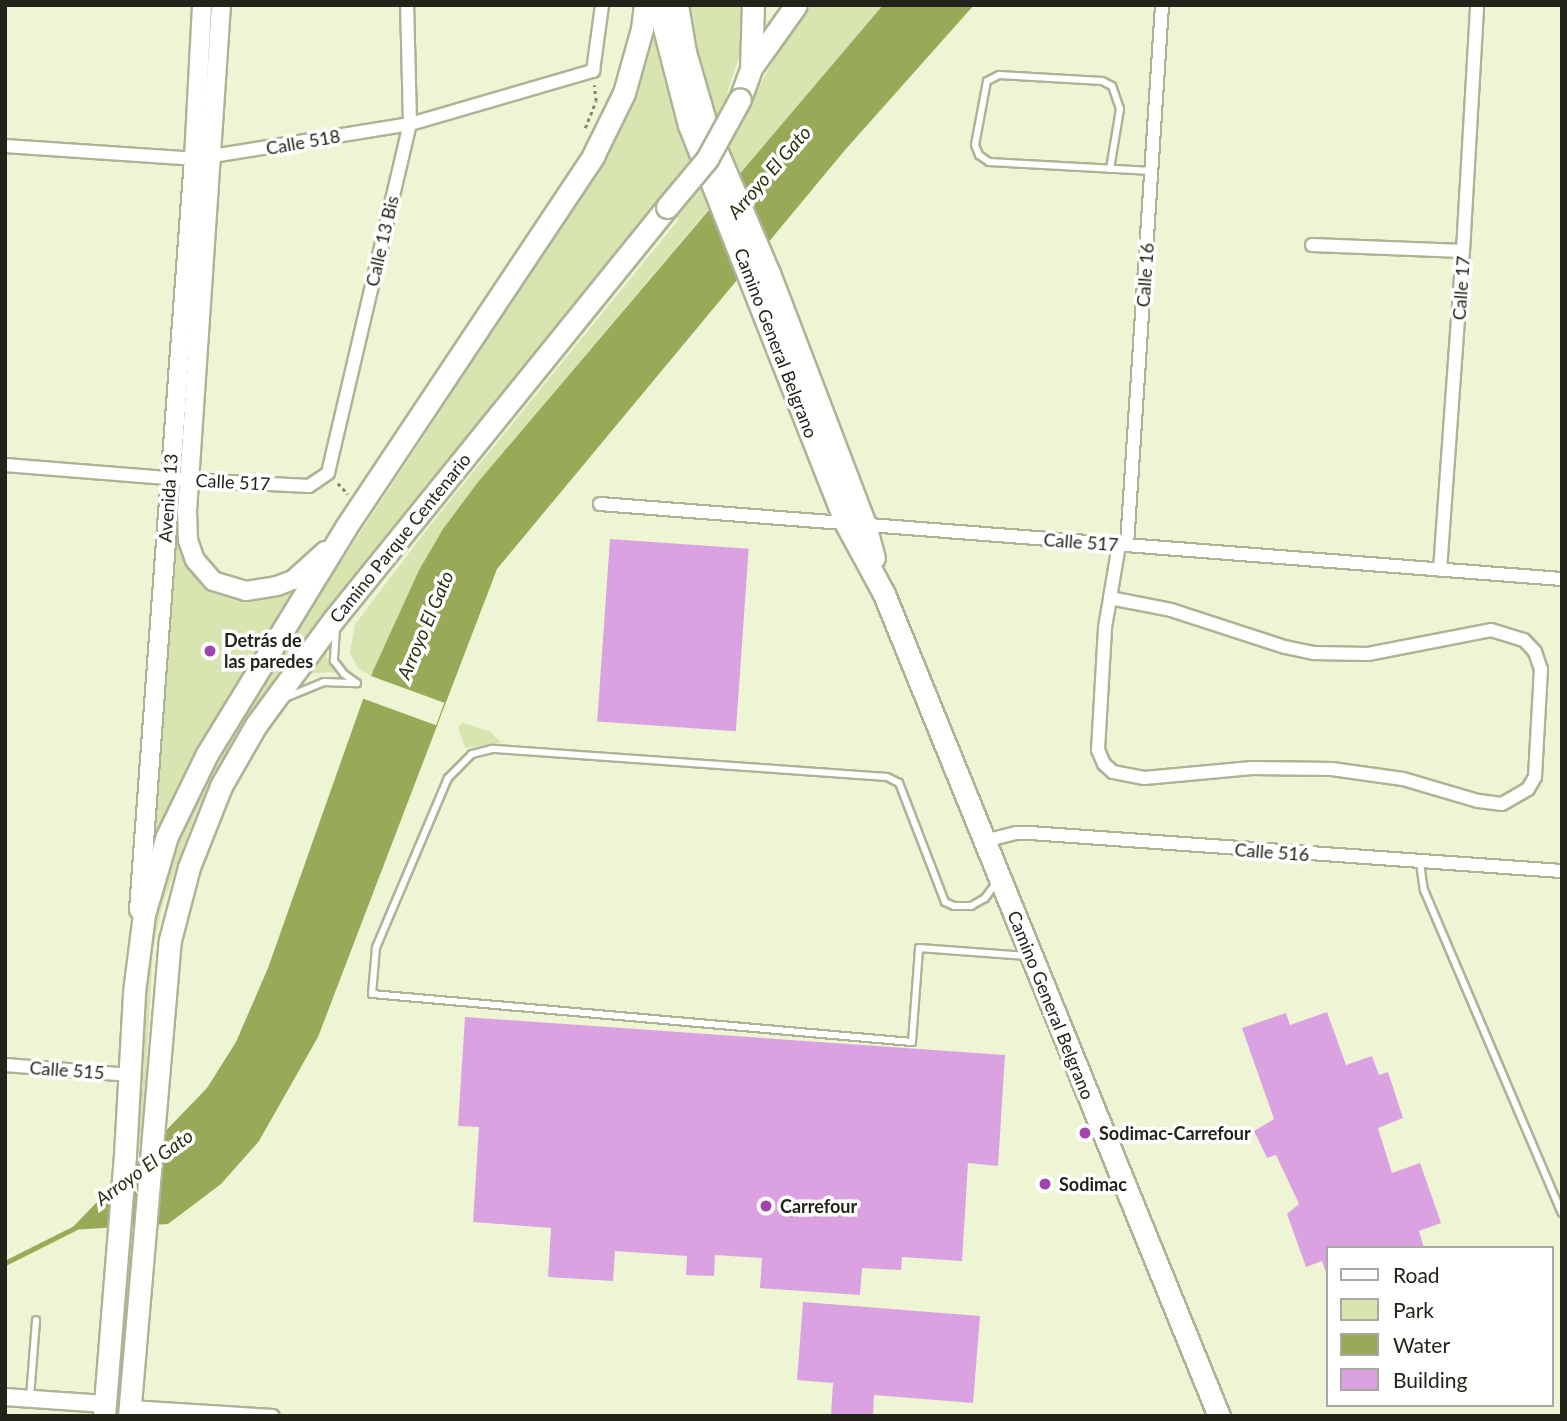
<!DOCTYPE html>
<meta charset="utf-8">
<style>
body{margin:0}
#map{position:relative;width:1567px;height:1421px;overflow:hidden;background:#edf5d5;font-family:Lato,sans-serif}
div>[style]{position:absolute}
.green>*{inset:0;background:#d8e5b1}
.water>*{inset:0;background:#98a958}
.pier>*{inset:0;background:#edf5d5;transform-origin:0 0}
.stream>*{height:4.5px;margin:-2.25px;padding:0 2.25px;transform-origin:2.25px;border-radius:2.25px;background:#98a958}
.building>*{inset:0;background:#dba2e2;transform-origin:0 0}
.path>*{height:2.5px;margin-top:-1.25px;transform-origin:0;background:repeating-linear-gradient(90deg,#848974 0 3.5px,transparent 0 7px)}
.roads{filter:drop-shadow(2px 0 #adb496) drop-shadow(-2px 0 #adb496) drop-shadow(0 2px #adb496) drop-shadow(0 -2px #adb496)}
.service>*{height:6px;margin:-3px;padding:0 3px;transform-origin:3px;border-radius:3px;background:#fff}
.minor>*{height:12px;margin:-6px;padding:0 6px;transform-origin:6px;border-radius:6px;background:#fff}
.tertiary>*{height:16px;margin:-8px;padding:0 8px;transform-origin:8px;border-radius:8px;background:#fff}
.secondary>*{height:18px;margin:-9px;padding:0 9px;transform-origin:9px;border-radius:9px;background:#fff}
.primary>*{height:21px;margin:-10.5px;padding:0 10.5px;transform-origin:10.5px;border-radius:10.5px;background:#fff}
.bridges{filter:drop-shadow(2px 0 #adb496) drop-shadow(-2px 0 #adb496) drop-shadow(0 2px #adb496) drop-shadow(0 -2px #adb496)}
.primary-bridge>*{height:21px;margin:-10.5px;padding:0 10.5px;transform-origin:10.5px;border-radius:10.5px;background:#fff}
.dots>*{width:19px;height:19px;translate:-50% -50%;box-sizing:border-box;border:4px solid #fff;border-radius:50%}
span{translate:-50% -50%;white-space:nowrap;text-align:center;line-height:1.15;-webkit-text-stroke:7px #fff;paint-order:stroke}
.street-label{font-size:18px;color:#222419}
.poi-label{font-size:18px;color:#222419;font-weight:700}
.left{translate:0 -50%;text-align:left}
.water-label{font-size:19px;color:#2a310e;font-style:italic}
.frame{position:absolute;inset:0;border:7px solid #222419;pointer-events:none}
.legend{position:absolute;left:1326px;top:1246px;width:228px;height:161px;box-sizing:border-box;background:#fff;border:2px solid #a7a7a3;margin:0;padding:9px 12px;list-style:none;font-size:21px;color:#222419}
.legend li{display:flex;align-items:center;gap:14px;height:35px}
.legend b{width:35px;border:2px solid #a7a7a3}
</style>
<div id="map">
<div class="green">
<i style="clip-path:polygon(684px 5px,743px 5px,744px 42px,727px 93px,750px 104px,783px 42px,812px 5px,883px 5px,735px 179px,711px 118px)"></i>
<i style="clip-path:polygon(653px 37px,713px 204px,478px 482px,443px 529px,419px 570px,371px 676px,358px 668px,350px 653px,355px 624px,434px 520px,679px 219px,658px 199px,349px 584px,247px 720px,197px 810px,162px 906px,153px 950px,142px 1143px,137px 1146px,147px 950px,169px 859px,190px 806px,239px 717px,593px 179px,623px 119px)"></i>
<i style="clip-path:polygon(178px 505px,184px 559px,194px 575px,214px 592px,238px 600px,256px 600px,275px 597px,301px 586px,152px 851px)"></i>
<i style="clip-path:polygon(325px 639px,327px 658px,336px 672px,315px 673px,296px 680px)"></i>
<i style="clip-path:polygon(463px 723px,489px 731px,502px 743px,465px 748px,458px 727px)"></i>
</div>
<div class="water">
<i style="clip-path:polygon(883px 5px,974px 5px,845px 150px,497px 569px,318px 1037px,259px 1141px,221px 1184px,168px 1224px,70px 1230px,207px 1088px,236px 1042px,268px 968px,373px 671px,419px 570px,443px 529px,478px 482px)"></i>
</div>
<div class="pier">
<i style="left:371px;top:676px;width:78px;height:24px;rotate:20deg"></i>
</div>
<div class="stream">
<i style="left:5px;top:1263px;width:78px;rotate:-26.6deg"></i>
</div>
<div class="building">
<i style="left:610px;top:539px;width:139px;height:183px;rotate:4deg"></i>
<i style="clip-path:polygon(1327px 1012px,1346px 1065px,1372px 1056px,1379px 1075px,1388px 1072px,1403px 1118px,1378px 1128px,1392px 1173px,1420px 1163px,1441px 1223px,1419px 1231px,1424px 1248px,1327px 1248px,1327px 1275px,1322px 1261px,1306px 1267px,1287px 1214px,1299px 1204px,1276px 1155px,1267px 1158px,1254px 1131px,1274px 1119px,1242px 1028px,1286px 1013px,1290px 1025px)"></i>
<i style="clip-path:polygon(465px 1017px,1005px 1055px,998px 1166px,968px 1163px,962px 1261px,902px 1257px,901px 1270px,862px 1268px,860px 1295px,760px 1288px,762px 1258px,715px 1255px,714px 1276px,686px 1275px,687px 1256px,615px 1251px,613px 1281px,548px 1277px,551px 1228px,473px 1222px,479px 1127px,458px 1126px)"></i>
<i style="clip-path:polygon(803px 1302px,980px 1316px,973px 1403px,874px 1395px,873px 1416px,831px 1416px,833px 1383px,797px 1380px)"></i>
</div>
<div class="path">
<i style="left:585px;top:128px;width:29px;rotate:-68deg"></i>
<i style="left:596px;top:101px;width:16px;rotate:-97deg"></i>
<i style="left:338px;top:483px;width:15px;rotate:48deg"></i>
</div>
<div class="roads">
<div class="service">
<i style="left:1110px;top:169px;width:61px;rotate:-80.5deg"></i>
<i style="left:1120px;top:109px;width:24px;rotate:-109deg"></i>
<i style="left:1112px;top:86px;width:11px;rotate:-153deg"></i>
<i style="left:1102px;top:81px;width:103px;rotate:-176.7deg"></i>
<i style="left:999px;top:75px;width:13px;rotate:153deg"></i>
<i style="left:987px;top:81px;width:65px;rotate:100.6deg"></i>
<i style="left:975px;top:145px;width:11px;rotate:68deg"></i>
<i style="left:979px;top:155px;width:12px;rotate:35deg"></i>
<i style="left:989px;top:162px;width:163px;rotate:3.2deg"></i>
<i style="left:336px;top:629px;width:32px;rotate:94deg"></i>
<i style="left:334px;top:661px;width:16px;rotate:52deg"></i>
<i style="left:344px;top:674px;width:14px;rotate:36deg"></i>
<i style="left:285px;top:698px;width:42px;rotate:-22.3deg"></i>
<i style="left:324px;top:682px;width:33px;rotate:2deg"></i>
<i style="left:1420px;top:863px;width:27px;rotate:82deg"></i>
<i style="left:1424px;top:890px;width:351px;rotate:66.9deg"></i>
<i style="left:996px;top:883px;width:19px;rotate:126deg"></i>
<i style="left:985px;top:898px;width:16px;rotate:150deg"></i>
<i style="left:971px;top:906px;width:17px;rotate:180deg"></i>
<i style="left:954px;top:906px;width:10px;rotate:-156deg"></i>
<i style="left:945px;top:902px;width:128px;rotate:-111.1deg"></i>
<i style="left:899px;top:783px;width:13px;rotate:-153deg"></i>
<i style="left:887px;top:777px;width:396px;rotate:-175.9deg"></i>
<i style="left:492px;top:749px;width:21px;rotate:166deg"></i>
<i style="left:472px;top:754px;width:34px;rotate:135deg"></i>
<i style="left:448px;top:778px;width:185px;rotate:113deg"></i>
<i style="left:376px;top:948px;width:46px;rotate:95deg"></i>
<i style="left:372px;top:994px;width:542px;rotate:5.08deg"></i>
<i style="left:912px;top:1042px;width:94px;rotate:-85.7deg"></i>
<i style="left:919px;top:948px;width:108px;rotate:4.2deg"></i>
<i style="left:30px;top:1397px;width:77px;rotate:-85.5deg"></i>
</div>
<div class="minor">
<i style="left:5px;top:146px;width:189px;rotate:3.9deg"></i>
<i style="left:194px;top:159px;width:219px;rotate:-9.2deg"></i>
<i style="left:410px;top:124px;width:191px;rotate:-16.2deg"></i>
<i style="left:593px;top:71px;width:67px;rotate:-82.2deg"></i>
<i style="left:1312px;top:245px;width:151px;rotate:2.3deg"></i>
<i style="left:5px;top:465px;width:187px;rotate:4.6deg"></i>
<i style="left:191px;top:480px;width:118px;rotate:2.9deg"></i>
<i style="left:309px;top:486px;width:23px;rotate:-34deg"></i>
<i style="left:328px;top:473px;width:359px;rotate:-76.8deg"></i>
<i style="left:410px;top:124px;width:119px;rotate:-91.4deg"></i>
<i style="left:600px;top:504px;width:965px;rotate:4.46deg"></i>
<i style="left:1127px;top:545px;width:541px;rotate:-86.29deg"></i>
<i style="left:1440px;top:570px;width:320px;rotate:-85.9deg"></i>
<i style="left:1463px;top:251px;width:246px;rotate:-86.7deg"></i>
<i style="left:1110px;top:598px;width:62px;rotate:11.1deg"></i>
<i style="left:1171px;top:610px;width:120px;rotate:18deg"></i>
<i style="left:1285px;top:647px;width:30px;rotate:12deg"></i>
<i style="left:1314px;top:653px;width:54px;rotate:1.1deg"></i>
<i style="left:1368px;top:654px;width:125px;rotate:-11deg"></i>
<i style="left:1491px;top:630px;width:34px;rotate:17deg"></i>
<i style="left:1524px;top:640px;width:16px;rotate:47deg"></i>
<i style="left:1535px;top:652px;width:18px;rotate:71deg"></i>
<i style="left:1541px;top:669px;width:108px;rotate:93.2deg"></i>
<i style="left:1535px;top:777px;width:14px;rotate:120deg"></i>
<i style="left:1528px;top:789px;width:30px;rotate:150deg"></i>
<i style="left:1502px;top:804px;width:24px;rotate:-173deg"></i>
<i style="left:1478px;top:801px;width:78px;rotate:-163.7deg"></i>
<i style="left:1403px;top:779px;width:72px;rotate:-172deg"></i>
<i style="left:1332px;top:769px;width:80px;rotate:-179.3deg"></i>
<i style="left:1252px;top:768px;width:108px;rotate:174.7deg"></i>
<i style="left:1144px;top:778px;width:32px;rotate:-169deg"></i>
<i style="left:1113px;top:772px;width:12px;rotate:-138deg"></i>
<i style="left:1104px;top:764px;width:15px;rotate:-113deg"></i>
<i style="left:1098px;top:750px;width:123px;rotate:-86.7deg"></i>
<i style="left:1105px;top:627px;width:29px;rotate:-80deg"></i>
<i style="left:1110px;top:598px;width:54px;rotate:-80.4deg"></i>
<i style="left:984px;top:841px;width:33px;rotate:-14deg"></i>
<i style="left:1016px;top:833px;width:14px"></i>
<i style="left:1030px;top:833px;width:533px;rotate:4.09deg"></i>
<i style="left:5px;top:1065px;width:123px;rotate:4.6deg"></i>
<i style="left:130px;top:1407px;width:143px;rotate:3.6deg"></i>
</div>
<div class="tertiary">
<i style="left:5px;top:1397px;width:100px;rotate:4deg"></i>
</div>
<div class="secondary">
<i style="left:221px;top:5px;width:507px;rotate:93.84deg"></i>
<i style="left:187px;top:511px;width:29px;rotate:88deg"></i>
<i style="left:188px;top:540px;width:21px;rotate:71deg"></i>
<i style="left:195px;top:560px;width:28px;rotate:49deg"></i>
<i style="left:213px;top:581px;width:34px;rotate:17deg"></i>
<i style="left:246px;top:591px;width:31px;rotate:-9deg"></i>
<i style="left:277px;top:586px;width:17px;rotate:-21deg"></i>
<i style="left:293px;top:580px;width:43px;rotate:-42.2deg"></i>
<i style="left:139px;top:910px;width:753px;rotate:-85.81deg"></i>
<i style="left:194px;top:159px;width:154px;rotate:-87deg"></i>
</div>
<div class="primary">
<i style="left:658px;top:5px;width:124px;rotate:75.5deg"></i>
<i style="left:689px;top:125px;width:429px;rotate:68.5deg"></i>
<i style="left:846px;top:524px;width:80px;rotate:61.5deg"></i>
<i style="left:884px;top:594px;width:888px;rotate:67.83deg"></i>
<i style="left:677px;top:5px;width:48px;rotate:80.3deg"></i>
<i style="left:685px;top:52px;width:82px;rotate:73.8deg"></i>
<i style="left:708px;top:131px;width:155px;rotate:66.8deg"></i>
<i style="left:769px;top:273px;width:270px;rotate:69.1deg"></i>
<i style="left:865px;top:525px;width:34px;rotate:75deg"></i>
<i style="left:754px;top:64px;width:72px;rotate:-54.6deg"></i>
<i style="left:740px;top:99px;width:33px;rotate:-70deg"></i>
<i style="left:751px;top:68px;width:63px;rotate:-88.2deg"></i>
<i style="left:104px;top:1416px;width:262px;rotate:-85.4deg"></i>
<i style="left:125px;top:1155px;width:163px;rotate:-86.8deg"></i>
<i style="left:134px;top:992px;width:79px;rotate:-82.7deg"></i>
<i style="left:144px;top:914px;width:81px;rotate:-73.6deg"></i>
<i style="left:167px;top:836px;width:91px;rotate:-64deg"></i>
<i style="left:207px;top:754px;width:266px;rotate:-58.5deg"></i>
<i style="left:346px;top:527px;width:446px;rotate:-56.3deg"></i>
<i style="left:593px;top:156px;width:70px;rotate:-63.8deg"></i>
<i style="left:624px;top:93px;width:66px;rotate:-74.3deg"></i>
<i style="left:642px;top:29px;width:24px;rotate:-83deg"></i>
<i style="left:129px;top:1416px;width:478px;rotate:-85.1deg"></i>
<i style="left:170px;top:940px;width:75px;rotate:-75.4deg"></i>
<i style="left:189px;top:867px;width:87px;rotate:-68.4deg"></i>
<i style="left:221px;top:786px;width:70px;rotate:-60.2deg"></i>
<i style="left:256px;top:725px;width:132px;rotate:-53.7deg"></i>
<i style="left:334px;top:619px;width:530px;rotate:-51.05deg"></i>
</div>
</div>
<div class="bridges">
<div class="primary-bridge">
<i style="left:667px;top:207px;width:62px;rotate:-50.2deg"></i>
<i style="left:707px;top:159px;width:68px;rotate:-61.2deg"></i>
</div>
</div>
<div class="dots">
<i style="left:210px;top:651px;background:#a244ae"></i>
<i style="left:1085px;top:1133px;background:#a244ae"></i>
<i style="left:1045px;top:1184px;background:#a244ae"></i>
<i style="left:766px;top:1206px;background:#a244ae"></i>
</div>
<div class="street-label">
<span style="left:303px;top:142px;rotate:-10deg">Calle 518</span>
<span style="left:382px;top:241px;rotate:-77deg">Calle 13 Bis</span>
<span style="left:1145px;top:275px;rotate:-86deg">Calle 16</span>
<span style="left:1461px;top:288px;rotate:-86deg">Calle 17</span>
<span style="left:776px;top:343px;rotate:69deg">Camino General Belgrano</span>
<span style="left:233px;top:482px;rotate:3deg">Calle 517</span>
<span style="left:168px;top:498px;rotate:-86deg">Avenida 13</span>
<span style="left:400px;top:538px;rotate:-51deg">Camino Parque Centenario</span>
<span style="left:1081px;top:542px;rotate:4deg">Calle 517</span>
<span style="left:1272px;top:852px;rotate:4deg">Calle 516</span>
<span style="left:1051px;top:1005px;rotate:68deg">Camino General Belgrano</span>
<span style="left:67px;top:1070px;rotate:4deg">Calle 515</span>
</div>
<div class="poi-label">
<span class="left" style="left:224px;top:651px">Detrás de<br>las paredes</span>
<span class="left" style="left:1099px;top:1133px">Sodimac-Carrefour</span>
<span class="left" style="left:1059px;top:1184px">Sodimac</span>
<span class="left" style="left:780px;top:1206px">Carrefour</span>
</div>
<div class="water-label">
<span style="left:769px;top:172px;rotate:-49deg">Arroyo El Gato</span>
<span style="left:425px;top:625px;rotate:-67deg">Arroyo El Gato</span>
<span style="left:144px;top:1167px;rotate:-36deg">Arroyo El Gato</span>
</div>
<div class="frame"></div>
<ul class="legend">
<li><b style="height:9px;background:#fff"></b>Road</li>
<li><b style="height:19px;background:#d8e5b1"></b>Park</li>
<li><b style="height:19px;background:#98a958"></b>Water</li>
<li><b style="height:19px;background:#dba2e2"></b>Building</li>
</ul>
</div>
